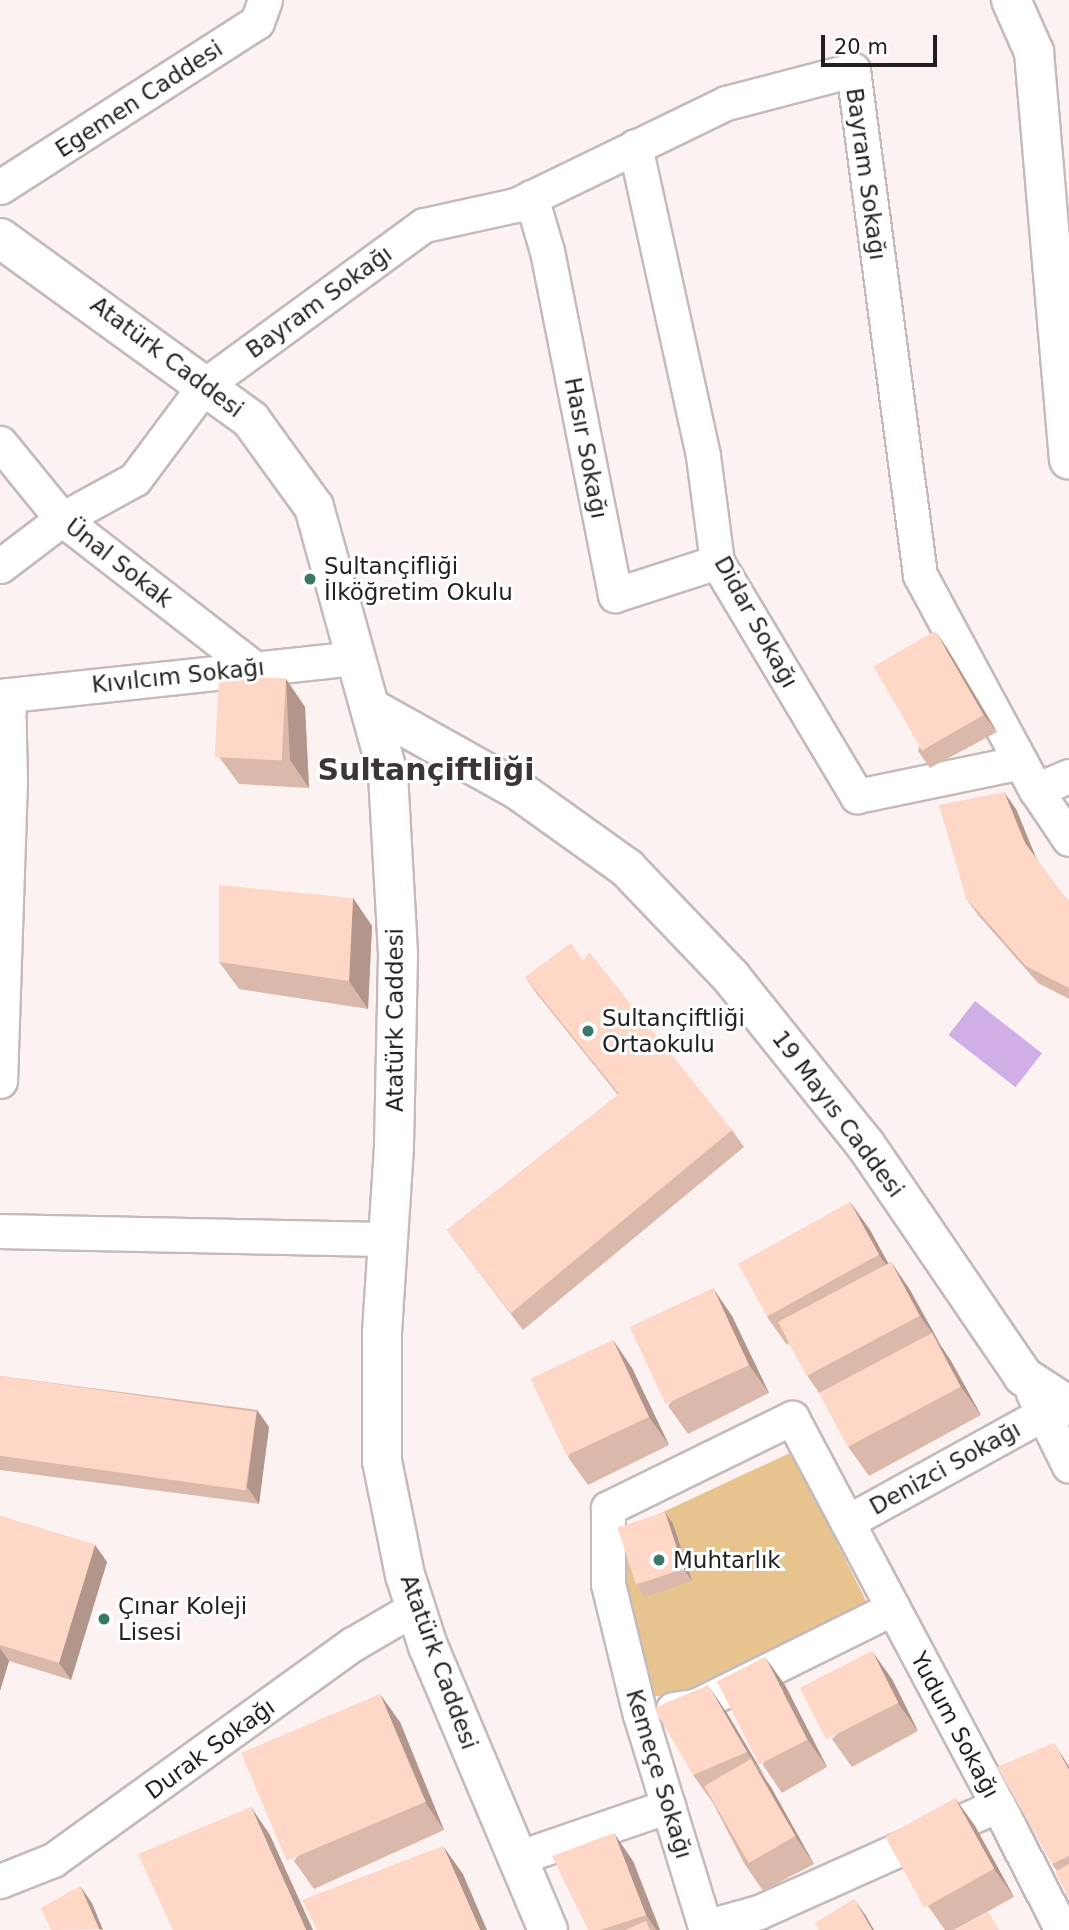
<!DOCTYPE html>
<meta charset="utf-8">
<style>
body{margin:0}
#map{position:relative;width:1069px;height:1930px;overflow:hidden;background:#fdf2f2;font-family:"DejaVu Sans",sans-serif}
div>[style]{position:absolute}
.green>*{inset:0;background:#e7c38e}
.water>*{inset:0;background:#cfafe5;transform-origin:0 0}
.roads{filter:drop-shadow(2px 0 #c5babb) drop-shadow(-2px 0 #c5babb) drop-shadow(0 2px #c5babb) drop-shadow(0 -2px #c5babb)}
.street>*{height:33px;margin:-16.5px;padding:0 16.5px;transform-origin:16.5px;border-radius:16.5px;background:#fff}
.secondary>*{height:38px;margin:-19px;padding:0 19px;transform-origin:19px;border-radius:19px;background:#fff}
.wall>*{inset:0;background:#dab9aa}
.shaded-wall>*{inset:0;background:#b2968b}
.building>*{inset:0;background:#fed7c6;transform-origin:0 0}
.dots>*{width:19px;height:19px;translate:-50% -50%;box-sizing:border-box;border:4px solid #fff;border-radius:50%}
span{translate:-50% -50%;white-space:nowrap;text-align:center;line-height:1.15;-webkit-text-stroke:6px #fff;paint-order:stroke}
.street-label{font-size:23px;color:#231f20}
.poi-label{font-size:23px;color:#231f20}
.left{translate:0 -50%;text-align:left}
.district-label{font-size:30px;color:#3d3535;font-weight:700}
.scale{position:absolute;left:821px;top:35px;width:116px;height:32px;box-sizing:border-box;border:4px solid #231f20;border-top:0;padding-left:9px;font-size:21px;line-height:24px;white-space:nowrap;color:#231f20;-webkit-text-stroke:5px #fff;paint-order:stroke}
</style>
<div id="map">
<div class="green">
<i style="clip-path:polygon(792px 1452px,868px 1605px,705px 1691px,648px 1697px,627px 1602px,620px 1532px)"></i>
</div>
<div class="water">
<i style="left:975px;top:1001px;width:85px;height:43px;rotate:38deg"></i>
</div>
<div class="roads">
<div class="street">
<i style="left:635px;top:146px;width:317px;rotate:77.6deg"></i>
<i style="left:703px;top:456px;width:107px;rotate:82.5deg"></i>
<i style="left:717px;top:562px;width:273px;rotate:59.1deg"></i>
<i style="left:857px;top:796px;width:167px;rotate:-11.7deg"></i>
<i style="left:0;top:187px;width:305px;rotate:-32.7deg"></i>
<i style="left:257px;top:22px;width:23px;rotate:-70deg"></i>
<i style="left:531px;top:197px;width:56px;rotate:73.5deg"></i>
<i style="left:547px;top:251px;width:351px;rotate:78.8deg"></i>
<i style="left:615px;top:595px;width:107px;rotate:-17.9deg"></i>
<i style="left:0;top:443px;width:98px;rotate:50.8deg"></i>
<i style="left:62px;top:519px;width:242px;rotate:37.8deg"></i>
<i style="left:0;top:566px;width:78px;rotate:-37.2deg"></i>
<i style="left:62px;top:519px;width:83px;rotate:-28.7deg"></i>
<i style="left:135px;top:479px;width:117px;rotate:-53.3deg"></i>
<i style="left:205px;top:385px;width:271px;rotate:-36.2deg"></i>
<i style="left:424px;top:225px;width:94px;rotate:-12.3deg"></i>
<i style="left:516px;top:205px;width:233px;rotate:-25.9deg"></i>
<i style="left:726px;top:103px;width:131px;rotate:-14.6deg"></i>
<i style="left:853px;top:70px;width:509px;rotate:82.44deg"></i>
<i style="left:920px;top:575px;width:244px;rotate:61.7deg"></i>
<i style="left:1036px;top:790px;width:59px;rotate:56deg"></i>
<i style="left:0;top:696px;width:359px;rotate:-6.1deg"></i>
<i style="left:1036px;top:790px;width:36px;rotate:-23deg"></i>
<i style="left:0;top:1081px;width:300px;rotate:-88.1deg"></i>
<i style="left:10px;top:781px;width:86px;rotate:-91.3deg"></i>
<i style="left:0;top:1231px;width:388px;rotate:1.2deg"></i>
<i style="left:1033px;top:1393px;width:81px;rotate:63.7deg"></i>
<i style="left:847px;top:1522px;width:224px;rotate:-28.9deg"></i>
<i style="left:673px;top:1709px;width:22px;rotate:-8deg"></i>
<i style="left:695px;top:1706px;width:221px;rotate:-26.3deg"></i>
<i style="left:998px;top:1805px;width:262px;rotate:155.9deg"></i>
<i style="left:759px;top:1912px;width:56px;rotate:164.5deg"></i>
<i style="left:705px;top:1927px;width:222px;rotate:-107deg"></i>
<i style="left:640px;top:1715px;width:135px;rotate:-103.7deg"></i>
<i style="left:608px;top:1584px;width:76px;rotate:-90deg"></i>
<i style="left:608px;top:1508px;width:205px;rotate:-26.1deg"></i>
<i style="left:792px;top:1418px;width:447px;rotate:62deg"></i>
<i style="left:1002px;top:1813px;width:131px;rotate:62.9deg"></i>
<i style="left:517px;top:1858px;width:160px;rotate:-19deg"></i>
<i style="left:0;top:1881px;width:57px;rotate:-21.6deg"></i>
<i style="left:53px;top:1860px;width:370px;rotate:-35.8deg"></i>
<i style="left:353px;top:1644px;width:73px;rotate:-30.4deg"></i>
</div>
<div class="secondary">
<i style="left:1011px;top:0;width:57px;rotate:66.1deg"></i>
<i style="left:1034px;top:52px;width:409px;rotate:85.1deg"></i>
<i style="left:0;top:238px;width:310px;rotate:35.9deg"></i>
<i style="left:251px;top:420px;width:107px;rotate:54.1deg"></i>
<i style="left:314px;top:507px;width:277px;rotate:74.5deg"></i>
<i style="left:388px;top:774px;width:181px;rotate:86.8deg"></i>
<i style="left:398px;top:955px;width:192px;rotate:91.2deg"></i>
<i style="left:394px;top:1147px;width:187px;rotate:93.7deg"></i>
<i style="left:382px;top:1334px;width:127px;rotate:90deg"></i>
<i style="left:382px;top:1461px;width:116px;rotate:78.6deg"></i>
<i style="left:405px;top:1575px;width:75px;rotate:72.1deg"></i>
<i style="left:428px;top:1646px;width:308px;rotate:67.1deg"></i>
<i style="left:371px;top:708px;width:168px;rotate:29.2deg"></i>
<i style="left:518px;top:790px;width:134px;rotate:35.6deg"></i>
<i style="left:627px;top:868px;width:151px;rotate:46.3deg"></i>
<i style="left:731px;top:977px;width:214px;rotate:51.3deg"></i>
<i style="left:865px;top:1144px;width:281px;rotate:55.7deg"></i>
<i style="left:1023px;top:1376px;width:55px;rotate:33.1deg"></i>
</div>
</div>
<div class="wall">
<i style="clip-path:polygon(947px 648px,997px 732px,930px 768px,918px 751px)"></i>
<i style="clip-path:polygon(286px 679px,305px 707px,309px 788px,239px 784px,219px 757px)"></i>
<i style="clip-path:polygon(1016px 809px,1036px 858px,1063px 895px,1069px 901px,1069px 999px,1038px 983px,978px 915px,966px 898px)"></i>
<i style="clip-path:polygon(353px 898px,372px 926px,368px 1009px,239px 989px,219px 962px)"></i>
<i style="clip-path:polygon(583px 960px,732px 1130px,744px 1147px,523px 1330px,447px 1230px,618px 1095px,537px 994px,525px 977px)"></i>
<i style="clip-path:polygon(850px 1202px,870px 1230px,888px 1263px,891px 1262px,910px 1290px,940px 1344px,951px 1361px,981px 1415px,869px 1476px,849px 1448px,820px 1394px,808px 1377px,789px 1343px,787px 1345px,767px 1317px)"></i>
<i style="clip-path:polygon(732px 1316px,769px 1393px,688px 1434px,668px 1406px)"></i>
<i style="clip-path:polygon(613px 1340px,632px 1368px,669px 1445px,588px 1485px,568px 1457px)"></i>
<i style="clip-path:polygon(0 1376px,257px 1410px,269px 1427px,259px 1504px,0 1470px)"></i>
<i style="clip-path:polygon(0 1516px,95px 1545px,107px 1562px,71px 1680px,9px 1661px,0 1691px)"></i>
<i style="clip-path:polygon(673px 1524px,692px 1581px,645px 1597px,637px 1585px)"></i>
<i style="clip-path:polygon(892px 1679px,918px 1731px,852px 1767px,832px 1739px)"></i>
<i style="clip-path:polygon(785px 1685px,827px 1767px,782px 1793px,763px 1765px)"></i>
<i style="clip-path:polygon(727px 1713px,814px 1864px,763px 1891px,744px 1863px,713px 1803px,693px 1775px)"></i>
<i style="clip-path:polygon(400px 1722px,444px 1830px,314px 1889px,294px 1861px)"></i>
<i style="clip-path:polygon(1062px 1755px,1069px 1767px,1069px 1899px,1057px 1871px,1052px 1864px)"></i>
<i style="clip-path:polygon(955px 1798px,975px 1826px,1014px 1897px,954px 1930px,945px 1930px,928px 1906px)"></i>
<i style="clip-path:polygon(633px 1861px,660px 1930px,588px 1930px)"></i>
</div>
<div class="shaded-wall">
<i style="clip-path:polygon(935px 631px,947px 648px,997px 732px,984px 715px)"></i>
<i style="clip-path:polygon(286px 679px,305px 707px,309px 788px,290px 760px)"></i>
<i style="clip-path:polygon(1004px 792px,1016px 809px,1037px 860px,1025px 843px)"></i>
<i style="clip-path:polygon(353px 898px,372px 926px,368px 1009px,349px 981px)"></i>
<i style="clip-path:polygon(850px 1202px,870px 1230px,899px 1283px,879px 1255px)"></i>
<i style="clip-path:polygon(891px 1262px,910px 1290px,940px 1344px,920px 1316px)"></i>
<i style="clip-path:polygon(713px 1288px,732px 1316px,769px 1393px,749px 1365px)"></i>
<i style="clip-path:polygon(932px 1333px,951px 1361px,981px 1415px,961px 1387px)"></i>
<i style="clip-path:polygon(613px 1340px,632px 1368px,669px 1445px,649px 1417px)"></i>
<i style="clip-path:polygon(257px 1410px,269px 1427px,259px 1504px,247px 1487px)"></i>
<i style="clip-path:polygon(665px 1512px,673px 1524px,692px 1581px,684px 1569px)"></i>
<i style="clip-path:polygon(95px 1545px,107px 1562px,71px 1680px,59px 1663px)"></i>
<i style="clip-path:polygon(0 1648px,9px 1661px,0 1691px)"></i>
<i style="clip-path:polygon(872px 1651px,892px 1679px,918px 1731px,898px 1703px)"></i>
<i style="clip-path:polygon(765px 1657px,785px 1685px,827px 1767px,808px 1740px)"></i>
<i style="clip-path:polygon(708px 1685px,727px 1713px,767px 1780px,747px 1752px)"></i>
<i style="clip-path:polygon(380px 1694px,400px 1722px,444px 1830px,425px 1802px)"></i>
<i style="clip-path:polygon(1054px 1743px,1069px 1767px,1069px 1770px)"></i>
<i style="clip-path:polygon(751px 1759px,771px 1787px,814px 1864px,795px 1836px)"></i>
<i style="clip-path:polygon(955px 1798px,975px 1826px,1014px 1897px,994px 1869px)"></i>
<i style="clip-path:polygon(251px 1807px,270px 1835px,313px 1930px,306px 1930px)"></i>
<i style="clip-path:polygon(614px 1833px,633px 1861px,660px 1930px,656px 1930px,646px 1915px)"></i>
<i style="clip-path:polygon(443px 1846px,463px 1874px,487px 1930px,480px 1930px)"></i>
<i style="clip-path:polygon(80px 1886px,92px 1903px,103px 1930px,99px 1929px)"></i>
<i style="clip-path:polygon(854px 1899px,866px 1916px,874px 1930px,872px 1930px)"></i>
</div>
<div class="building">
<i style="left:935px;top:631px;width:97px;height:71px;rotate:60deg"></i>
<i style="left:219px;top:675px;width:67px;height:82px;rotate:3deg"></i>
<i style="clip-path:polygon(1004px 792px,1025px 843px,1063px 895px,1069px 901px,1069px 988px,1026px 966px,966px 898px,939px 805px)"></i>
<i style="clip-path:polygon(219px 885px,353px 898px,349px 981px,219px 962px)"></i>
<i style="clip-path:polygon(571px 943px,583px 961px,589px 952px,732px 1130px,511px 1313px,447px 1230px,619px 1094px,525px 977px)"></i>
<i style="left:850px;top:1202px;width:60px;height:128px;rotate:61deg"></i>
<i style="left:891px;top:1262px;width:61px;height:128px;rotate:62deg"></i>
<i style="left:713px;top:1288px;width:85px;height:92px;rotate:65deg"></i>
<i style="left:932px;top:1333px;width:61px;height:128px;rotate:62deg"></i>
<i style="left:613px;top:1340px;width:85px;height:91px;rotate:65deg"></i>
<i style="left:0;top:1376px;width:259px;height:79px;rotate:8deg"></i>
<i style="left:665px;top:1512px;width:60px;height:50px;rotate:72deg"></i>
<i style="clip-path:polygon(0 1516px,95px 1545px,59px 1663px,0 1645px)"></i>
<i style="left:872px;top:1651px;width:58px;height:81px;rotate:63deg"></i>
<i style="left:765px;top:1657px;width:93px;height:54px;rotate:63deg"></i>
<i style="clip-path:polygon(708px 1685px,747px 1752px,693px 1775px,654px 1708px)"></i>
<i style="left:380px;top:1694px;width:117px;height:151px;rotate:67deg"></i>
<i style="clip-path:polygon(1054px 1743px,1069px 1770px,1069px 1856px,1052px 1864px,997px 1767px)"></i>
<i style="left:751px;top:1759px;width:89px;height:54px;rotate:60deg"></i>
<i style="left:955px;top:1798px;width:81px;height:80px;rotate:61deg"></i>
<i style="clip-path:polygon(251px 1807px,306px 1930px,173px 1930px,138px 1854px)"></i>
<i style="clip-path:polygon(614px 1833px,646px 1915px,600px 1930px,588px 1930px,552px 1856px)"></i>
<i style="clip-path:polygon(443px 1846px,480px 1930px,317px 1930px,302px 1900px)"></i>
<i style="clip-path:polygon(1069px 1864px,1069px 1899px,1055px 1872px)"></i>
<i style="clip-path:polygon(80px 1886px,99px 1929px,51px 1930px,41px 1908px)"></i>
<i style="clip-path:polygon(854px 1899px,872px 1930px,819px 1930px,815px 1923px)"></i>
<i style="clip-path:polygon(988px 1912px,999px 1930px,955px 1930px)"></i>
<i style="clip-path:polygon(646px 1921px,650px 1930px,625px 1930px)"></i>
</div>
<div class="dots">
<i style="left:310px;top:579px;background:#397865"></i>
<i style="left:588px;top:1031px;background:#397865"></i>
<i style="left:659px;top:1560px;background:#397865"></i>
<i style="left:104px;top:1619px;background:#397865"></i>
</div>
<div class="street-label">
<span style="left:139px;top:99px;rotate:-33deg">Egemen Caddesi</span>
<span style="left:866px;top:174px;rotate:82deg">Bayram Sokağı</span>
<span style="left:319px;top:302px;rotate:-36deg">Bayram Sokağı</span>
<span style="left:167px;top:357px;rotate:37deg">Atatürk Caddesi</span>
<span style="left:586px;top:448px;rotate:79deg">Hasır Sokağı</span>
<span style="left:119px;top:563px;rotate:38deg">Ünal Sokak</span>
<span style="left:756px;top:622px;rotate:61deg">Didar Sokağı</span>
<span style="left:178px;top:676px;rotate:-6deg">Kıvılcım Sokağı</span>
<span style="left:395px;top:1020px;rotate:-90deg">Atatürk Caddesi</span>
<span style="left:838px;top:1114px;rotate:53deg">19 Mayıs Caddesi</span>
<span style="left:945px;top:1468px;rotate:-29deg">Denizci Sokağı</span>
<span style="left:439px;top:1662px;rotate:70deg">Atatürk Caddesi</span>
<span style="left:955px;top:1725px;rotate:62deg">Yudum Sokağı</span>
<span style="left:210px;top:1749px;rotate:-36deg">Durak Sokağı</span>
<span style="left:659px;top:1774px;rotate:73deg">Kemeçe Sokağı</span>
</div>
<div class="poi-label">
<span class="left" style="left:324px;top:579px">Sultançifliği<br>İlköğretim Okulu</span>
<span class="left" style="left:602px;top:1031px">Sultançiftliği<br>Ortaokulu</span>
<span class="left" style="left:673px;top:1560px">Muhtarlık</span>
<span class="left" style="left:118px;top:1619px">Çınar Koleji<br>Lisesi</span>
</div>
<div class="district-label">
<span style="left:426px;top:770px">Sultançiftliği</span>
</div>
<div class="scale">20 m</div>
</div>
